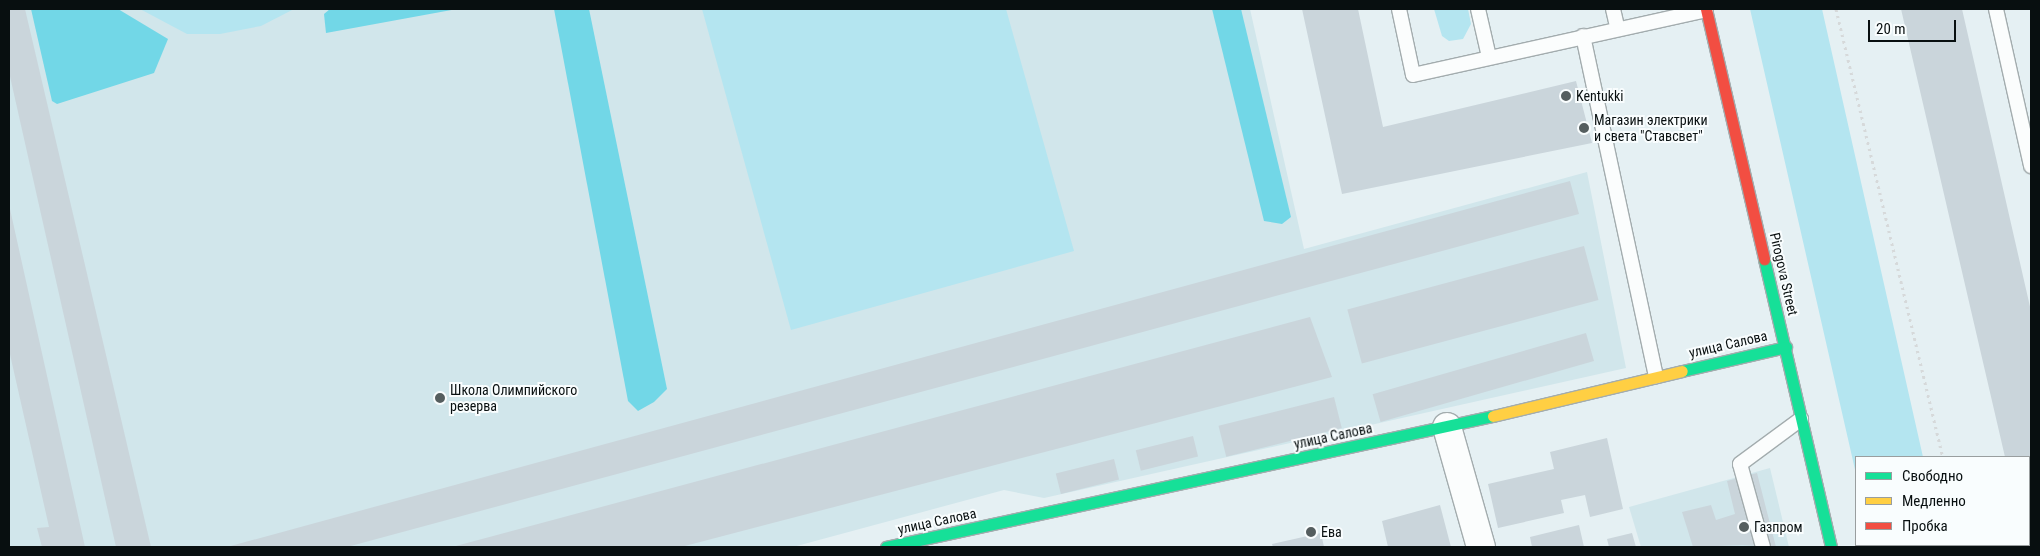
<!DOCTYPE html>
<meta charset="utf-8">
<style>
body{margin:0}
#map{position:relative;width:2040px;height:556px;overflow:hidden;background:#e5f0f3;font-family:"Roboto Condensed",sans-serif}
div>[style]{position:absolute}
.built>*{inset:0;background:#d1e6eb}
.green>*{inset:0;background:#b4e5f0}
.forest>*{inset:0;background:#72d7e7}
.building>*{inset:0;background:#cad5db;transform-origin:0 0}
.path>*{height:3px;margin-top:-1.5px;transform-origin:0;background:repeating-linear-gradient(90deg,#d6d9da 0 2.5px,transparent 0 6.5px)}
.roads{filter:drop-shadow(1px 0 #a3acae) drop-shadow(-1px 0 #a3acae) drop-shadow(0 1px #a3acae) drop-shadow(0 -1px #a3acae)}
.lane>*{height:14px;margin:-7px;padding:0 7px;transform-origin:7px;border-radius:7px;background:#fbfdfd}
.street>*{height:28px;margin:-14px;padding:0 14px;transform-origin:14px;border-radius:14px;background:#fbfdfd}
.fast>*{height:11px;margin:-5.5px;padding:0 5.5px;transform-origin:5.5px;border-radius:5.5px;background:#16e098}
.slow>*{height:11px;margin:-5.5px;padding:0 5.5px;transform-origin:5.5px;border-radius:5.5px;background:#ffcf43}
.jam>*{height:11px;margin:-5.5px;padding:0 5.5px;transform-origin:5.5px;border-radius:5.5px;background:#f24e42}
.dots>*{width:14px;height:14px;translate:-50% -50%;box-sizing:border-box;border:2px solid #f9fdfe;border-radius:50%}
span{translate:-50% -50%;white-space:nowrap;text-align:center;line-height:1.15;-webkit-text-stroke:4px #f9fdfe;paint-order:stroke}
.poi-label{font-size:14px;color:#080f10}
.left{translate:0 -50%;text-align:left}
.street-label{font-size:14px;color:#080f10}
.frame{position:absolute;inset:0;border:10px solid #080f10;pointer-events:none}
.legend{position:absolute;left:1855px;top:456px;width:175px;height:90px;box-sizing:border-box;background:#f9fdfe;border:1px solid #999e9f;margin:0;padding:6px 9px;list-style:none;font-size:15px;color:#080f10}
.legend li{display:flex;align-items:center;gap:10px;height:25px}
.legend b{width:25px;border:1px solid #999e9f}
.scale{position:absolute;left:1868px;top:20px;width:88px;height:22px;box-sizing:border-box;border:2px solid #080f10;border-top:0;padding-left:6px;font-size:15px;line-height:18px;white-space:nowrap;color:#080f10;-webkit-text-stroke:4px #f9fdfe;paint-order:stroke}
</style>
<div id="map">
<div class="built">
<i style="clip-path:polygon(9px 9px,1250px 9px,1304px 249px,1587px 172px,1626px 368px,1044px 498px,1004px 490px,793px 547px,9px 547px)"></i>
<i style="clip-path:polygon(1770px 468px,1789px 547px,1641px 547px,1629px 507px)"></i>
</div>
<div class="green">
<i style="clip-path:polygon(140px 9px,294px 9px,261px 26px,220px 34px,187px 34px)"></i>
<i style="clip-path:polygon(702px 9px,1006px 9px,1074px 251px,791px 330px)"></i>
<i style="clip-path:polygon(1434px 9px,1468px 9px,1471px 24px,1463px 39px,1449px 41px,1442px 36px)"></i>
<i style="clip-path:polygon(1750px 9px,1822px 9px,1923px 457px,1856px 457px,1856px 474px)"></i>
</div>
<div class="forest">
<i style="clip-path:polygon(31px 9px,118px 9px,168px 39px,154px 73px,57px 104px,52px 101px)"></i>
<i style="clip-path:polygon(330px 9px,457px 9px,326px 33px,324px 14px)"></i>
<i style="clip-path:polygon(554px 9px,589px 9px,667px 389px,654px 402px,638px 411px,628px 401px)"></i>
<i style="clip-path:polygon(1212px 9px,1241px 9px,1291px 217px,1282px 224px,1264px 221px)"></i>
</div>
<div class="building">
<i style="clip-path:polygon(9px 9px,25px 9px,151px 547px,116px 547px,9px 72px)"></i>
<i style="clip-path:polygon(1302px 9px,1358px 9px,1383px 127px,1576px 81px,1592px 143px,1342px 194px)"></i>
<i style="clip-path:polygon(1901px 9px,1962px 9px,2031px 311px,2031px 463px,2029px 463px,2029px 457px,2005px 457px)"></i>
<i style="clip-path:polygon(1570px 181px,1579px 214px,347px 547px,227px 547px)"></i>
<i style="clip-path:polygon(10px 209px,85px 547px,42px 547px,37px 528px,49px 527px,9px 350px)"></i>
<i style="left:1584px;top:246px;width:56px;height:245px;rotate:75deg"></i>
<i style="clip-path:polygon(1310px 317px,1332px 377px,681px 547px,452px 547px)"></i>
<i style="left:1586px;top:333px;width:29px;height:222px;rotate:74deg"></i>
<i style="left:1334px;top:397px;width:32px;height:119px;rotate:76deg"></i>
<i style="left:1193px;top:436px;width:21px;height:59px;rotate:76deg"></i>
<i style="clip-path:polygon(1607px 438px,1623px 509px,1590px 517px,1585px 495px,1561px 500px,1564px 513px,1498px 528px,1488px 484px,1554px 469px,1550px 452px)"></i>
<i style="left:1114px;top:459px;width:21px;height:60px;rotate:76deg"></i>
<i style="clip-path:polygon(1757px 473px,1776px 547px,1742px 545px,1693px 547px,1682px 512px,1711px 505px,1716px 520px,1735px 514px,1727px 481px)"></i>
<i style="clip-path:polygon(2029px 485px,2031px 485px,2031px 547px,2013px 547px,2013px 545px,2029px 545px)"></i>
<i style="clip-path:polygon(1440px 505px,1451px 547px,1388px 547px,1382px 521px)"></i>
<i style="clip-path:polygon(1579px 525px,1584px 547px,1532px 547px,1530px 537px)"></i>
<i style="clip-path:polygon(1321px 533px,1324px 547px,1273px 547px,1272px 544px)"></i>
<i style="clip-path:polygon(1632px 533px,1636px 547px,1609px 547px,1607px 539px)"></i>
</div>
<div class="path">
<i style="left:1836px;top:9px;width:461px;rotate:76.6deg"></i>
<i style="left:1965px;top:545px;width:2px;rotate:90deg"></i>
</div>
<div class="roads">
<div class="lane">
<i style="left:1399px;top:9px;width:67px;rotate:78deg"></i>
<i style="left:1413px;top:75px;width:300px;rotate:-12.5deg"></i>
<i style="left:1478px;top:9px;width:49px;rotate:77.1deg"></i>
<i style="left:1613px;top:9px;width:18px;rotate:77deg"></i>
<i style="left:1996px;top:9px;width:161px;rotate:77.4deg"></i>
<i style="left:1583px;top:36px;width:348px;rotate:77.9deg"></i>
<i style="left:1763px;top:547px;width:86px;rotate:-105.5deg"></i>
<i style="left:1740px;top:464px;width:76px;rotate:-36.4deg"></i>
</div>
<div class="street">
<i style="left:1447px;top:427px;width:125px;rotate:74.2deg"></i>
</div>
<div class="fast">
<i style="left:1764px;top:259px;width:296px;rotate:76.9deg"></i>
<i style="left:1682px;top:371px;width:107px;rotate:-13deg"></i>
<i style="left:886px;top:547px;width:621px;rotate:-12.18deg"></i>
</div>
<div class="slow">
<i style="left:1493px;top:416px;width:194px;rotate:-13.4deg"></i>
</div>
<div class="jam">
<i style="left:1706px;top:9px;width:257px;rotate:76.9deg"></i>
</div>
</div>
<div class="dots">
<i style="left:1566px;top:96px;background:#555e5f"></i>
<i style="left:1584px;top:128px;background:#555e5f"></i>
<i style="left:440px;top:398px;background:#555e5f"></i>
<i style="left:1744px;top:527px;background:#555e5f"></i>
<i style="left:1311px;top:532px;background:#555e5f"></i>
</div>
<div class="poi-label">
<span class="left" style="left:1576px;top:96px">Kentukki</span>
<span class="left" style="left:1594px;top:128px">Магазин электрики<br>и света "Ставсвет"</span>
<span class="left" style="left:450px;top:398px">Школа Олимпийского<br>резерва</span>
<span class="left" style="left:1754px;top:527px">Газпром</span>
<span class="left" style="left:1321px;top:532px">Ева</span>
</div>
<div class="street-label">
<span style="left:1784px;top:274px;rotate:77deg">Pirogova Street</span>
<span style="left:1728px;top:344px;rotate:-13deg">улица Салова</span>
<span style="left:1333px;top:436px;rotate:-12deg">улица Салова</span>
<span style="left:937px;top:521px;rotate:-12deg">улица Салова</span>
</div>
<div class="frame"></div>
<ul class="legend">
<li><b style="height:6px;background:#16e098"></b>Свободно</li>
<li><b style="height:6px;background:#ffcf43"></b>Медленно</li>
<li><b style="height:6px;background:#f24e42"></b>Пробка</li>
</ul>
<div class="scale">20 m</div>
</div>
